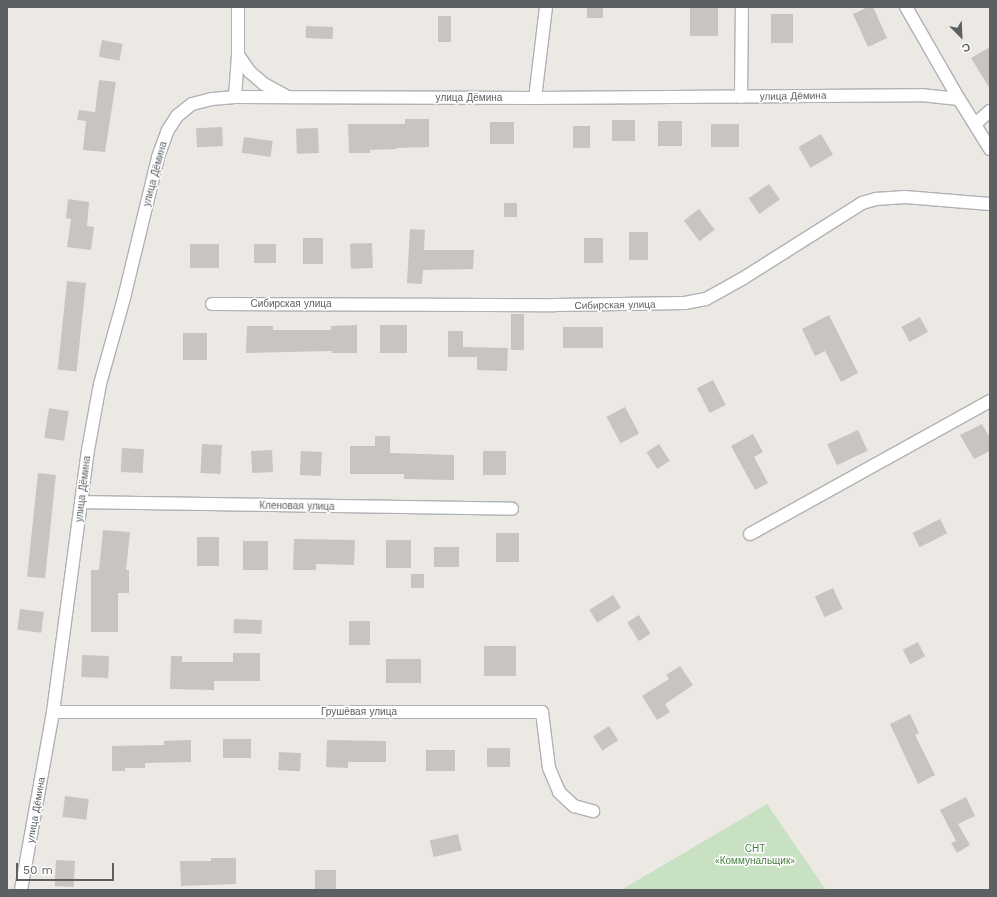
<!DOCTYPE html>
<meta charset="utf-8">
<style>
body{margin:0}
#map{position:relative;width:997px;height:897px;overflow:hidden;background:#ece9e4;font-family:"Work Sans",sans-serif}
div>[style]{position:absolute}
.green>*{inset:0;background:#c8e1c3}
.building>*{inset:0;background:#c8c4c0;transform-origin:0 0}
.roads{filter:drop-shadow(1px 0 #afb2b4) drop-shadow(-1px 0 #afb2b4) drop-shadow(0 1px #afb2b4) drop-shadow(0 -1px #afb2b4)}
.street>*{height:12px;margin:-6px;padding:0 6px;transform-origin:6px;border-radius:6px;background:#fff}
span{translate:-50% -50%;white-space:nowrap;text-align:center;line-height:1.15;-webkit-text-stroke:3px #fff;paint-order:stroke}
.street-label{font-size:10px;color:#5c6062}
.park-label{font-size:10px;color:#467e3f}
.frame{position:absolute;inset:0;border:8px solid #5c6062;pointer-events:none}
.north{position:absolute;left:941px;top:16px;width:40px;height:40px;-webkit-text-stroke:3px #fff;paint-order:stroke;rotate:156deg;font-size:11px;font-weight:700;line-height:16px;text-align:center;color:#5c6062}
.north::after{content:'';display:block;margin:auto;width:14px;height:18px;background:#5c6062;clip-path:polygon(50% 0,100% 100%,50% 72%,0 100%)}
.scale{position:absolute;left:16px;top:863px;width:98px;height:18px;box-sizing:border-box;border:2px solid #5c6062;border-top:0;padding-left:5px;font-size:12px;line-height:14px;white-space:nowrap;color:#5c6062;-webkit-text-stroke:3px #fff;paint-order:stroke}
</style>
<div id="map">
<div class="green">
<i style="clip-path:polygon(767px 804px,826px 890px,621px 890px)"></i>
</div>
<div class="building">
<i style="left:587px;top:7px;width:16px;height:11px"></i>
<i style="left:690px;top:7px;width:28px;height:29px"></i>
<i style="clip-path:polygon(868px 7px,873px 7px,887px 38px,868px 47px,853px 14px)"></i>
<i style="left:771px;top:14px;width:22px;height:29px"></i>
<i style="left:438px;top:16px;width:13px;height:26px"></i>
<i style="left:306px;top:26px;width:27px;height:12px;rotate:2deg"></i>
<i style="left:102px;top:40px;width:21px;height:17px;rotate:11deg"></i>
<i style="clip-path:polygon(990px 47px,990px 89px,971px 58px)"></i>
<i style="clip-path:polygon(99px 80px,116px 82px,105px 152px,83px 150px,86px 121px,77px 120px,79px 110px,95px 112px)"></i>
<i style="clip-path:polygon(405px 119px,429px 119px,429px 147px,396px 148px,396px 149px,370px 150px,370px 153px,349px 153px,348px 124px,405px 124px)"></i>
<i style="left:612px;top:120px;width:23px;height:21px"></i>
<i style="left:658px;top:121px;width:24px;height:25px"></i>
<i style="left:490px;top:122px;width:24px;height:22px"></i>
<i style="left:711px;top:124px;width:28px;height:23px"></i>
<i style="left:573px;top:126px;width:17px;height:22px"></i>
<i style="left:222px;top:127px;width:19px;height:26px;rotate:87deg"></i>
<i style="left:318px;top:128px;width:25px;height:22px;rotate:88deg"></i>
<i style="left:821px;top:134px;width:24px;height:26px;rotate:60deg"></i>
<i style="left:244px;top:137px;width:29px;height:16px;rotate:8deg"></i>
<i style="left:769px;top:184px;width:19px;height:25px;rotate:55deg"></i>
<i style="clip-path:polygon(68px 199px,89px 202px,87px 226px,94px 227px,91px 250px,67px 247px,71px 219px,66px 218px)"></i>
<i style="left:504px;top:203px;width:13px;height:14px"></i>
<i style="left:699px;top:209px;width:26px;height:19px;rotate:53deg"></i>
<i style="clip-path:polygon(410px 229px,425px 230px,424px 250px,474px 250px,473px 269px,423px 270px,422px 284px,407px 283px)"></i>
<i style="left:629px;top:232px;width:19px;height:28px"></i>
<i style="left:303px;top:238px;width:20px;height:26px"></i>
<i style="left:584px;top:238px;width:19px;height:25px"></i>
<i style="left:372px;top:243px;width:25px;height:22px;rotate:88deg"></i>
<i style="left:190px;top:244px;width:29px;height:24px"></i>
<i style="left:254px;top:244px;width:22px;height:19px"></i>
<i style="left:67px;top:281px;width:19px;height:89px;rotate:6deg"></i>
<i style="left:511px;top:314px;width:13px;height:36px"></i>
<i style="clip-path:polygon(829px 315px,858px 373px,841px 382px,825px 351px,815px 356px,802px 329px)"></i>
<i style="left:920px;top:317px;width:17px;height:21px;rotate:62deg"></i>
<i style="clip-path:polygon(357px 325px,357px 353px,332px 353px,332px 351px,246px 353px,247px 326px,273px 326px,273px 330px,331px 330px,331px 326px)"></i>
<i style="left:380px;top:325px;width:27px;height:28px"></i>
<i style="left:603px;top:327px;width:21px;height:40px;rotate:90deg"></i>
<i style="clip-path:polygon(448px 331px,463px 331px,463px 347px,508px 348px,507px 371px,477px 370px,477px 357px,448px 357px)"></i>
<i style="left:183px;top:333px;width:24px;height:27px"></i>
<i style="left:713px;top:380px;width:28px;height:18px;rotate:63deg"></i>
<i style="left:625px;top:407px;width:30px;height:21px;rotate:62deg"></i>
<i style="left:49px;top:408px;width:20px;height:30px;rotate:9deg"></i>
<i style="clip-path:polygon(982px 424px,990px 438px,990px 451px,974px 459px,960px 435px)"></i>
<i style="left:858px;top:430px;width:23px;height:34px;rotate:65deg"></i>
<i style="clip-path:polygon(753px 434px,763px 452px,754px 457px,768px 483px,755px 490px,731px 446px)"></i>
<i style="clip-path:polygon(375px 436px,390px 436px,390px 453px,454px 455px,454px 480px,404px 479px,404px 474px,350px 474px,350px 446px,375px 446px)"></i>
<i style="left:202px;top:444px;width:20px;height:29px;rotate:3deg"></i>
<i style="left:659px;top:444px;width:20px;height:15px;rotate:57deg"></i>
<i style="left:122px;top:448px;width:22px;height:24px;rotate:3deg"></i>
<i style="left:272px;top:450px;width:22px;height:21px;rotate:87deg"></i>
<i style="left:301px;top:451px;width:21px;height:24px;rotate:3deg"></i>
<i style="left:483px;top:451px;width:23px;height:24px"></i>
<i style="left:38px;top:473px;width:18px;height:104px;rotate:6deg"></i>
<i style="left:940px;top:519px;width:16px;height:31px;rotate:63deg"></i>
<i style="clip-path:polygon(103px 530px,130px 532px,126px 570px,129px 570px,129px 593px,118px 593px,118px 632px,91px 632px,91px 570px,99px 570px)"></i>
<i style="left:496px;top:533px;width:23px;height:29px"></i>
<i style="left:197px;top:537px;width:22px;height:29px"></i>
<i style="clip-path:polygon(294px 539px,355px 540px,354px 565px,316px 564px,316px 570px,293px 570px)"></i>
<i style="left:386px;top:540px;width:25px;height:28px"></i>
<i style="left:243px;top:541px;width:25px;height:29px"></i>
<i style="left:434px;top:547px;width:25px;height:20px"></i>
<i style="left:411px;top:574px;width:13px;height:14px"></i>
<i style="left:833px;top:588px;width:23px;height:20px;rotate:65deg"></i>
<i style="left:613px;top:595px;width:15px;height:28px;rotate:58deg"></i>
<i style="left:20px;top:609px;width:24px;height:21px;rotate:7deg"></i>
<i style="left:639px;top:615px;width:22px;height:14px;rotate:58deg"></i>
<i style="left:234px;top:619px;width:28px;height:14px;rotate:2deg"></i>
<i style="left:349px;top:621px;width:21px;height:24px"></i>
<i style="left:918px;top:642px;width:16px;height:17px;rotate:63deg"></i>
<i style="left:516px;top:646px;width:30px;height:32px;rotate:90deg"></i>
<i style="clip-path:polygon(233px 653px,260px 653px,260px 681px,214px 681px,214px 690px,170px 689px,171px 656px,182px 656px,182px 662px,233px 662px)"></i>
<i style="left:82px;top:655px;width:27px;height:22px;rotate:2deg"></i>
<i style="left:386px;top:659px;width:35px;height:24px"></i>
<i style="clip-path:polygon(680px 666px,693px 685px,665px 704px,670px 712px,657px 720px,642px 696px,669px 679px,666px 675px)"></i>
<i style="clip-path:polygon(910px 714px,919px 733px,915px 735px,935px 775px,918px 784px,890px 724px)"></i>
<i style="left:609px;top:726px;width:17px;height:19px;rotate:57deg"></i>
<i style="left:223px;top:739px;width:28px;height:19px"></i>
<i style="clip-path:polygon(191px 740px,191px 762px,145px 763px,145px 768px,125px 768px,125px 771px,112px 771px,112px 746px,164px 745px,164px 741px)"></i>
<i style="clip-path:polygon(327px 740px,386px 741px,386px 762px,348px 762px,348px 768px,326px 767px)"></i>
<i style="left:487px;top:748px;width:23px;height:19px"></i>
<i style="left:426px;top:750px;width:29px;height:21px"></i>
<i style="left:279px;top:752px;width:22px;height:18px;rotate:3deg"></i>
<i style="left:65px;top:796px;width:24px;height:21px;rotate:7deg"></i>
<i style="clip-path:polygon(966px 797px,975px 816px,958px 824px,970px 845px,957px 853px,951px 843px,956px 841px,940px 810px)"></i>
<i style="left:458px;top:834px;width:17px;height:29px;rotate:77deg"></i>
<i style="clip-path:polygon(211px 858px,236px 858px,236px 884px,181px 886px,180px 861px,211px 861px)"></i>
<i style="left:56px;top:860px;width:19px;height:26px;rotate:3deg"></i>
<i style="left:315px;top:870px;width:21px;height:19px"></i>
</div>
<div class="roads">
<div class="street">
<i style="left:906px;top:7px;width:106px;rotate:60.1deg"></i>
<i style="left:959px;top:99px;width:59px;rotate:58.2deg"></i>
<i style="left:238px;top:55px;width:21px;rotate:55deg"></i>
<i style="left:250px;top:72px;width:18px;rotate:41deg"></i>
<i style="left:264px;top:84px;width:26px;rotate:29deg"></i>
<i style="left:235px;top:97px;width:42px;rotate:-85.9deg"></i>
<i style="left:238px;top:55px;width:48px;rotate:-90deg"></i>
<i style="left:741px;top:97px;width:90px;rotate:-89.4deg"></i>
<i style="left:535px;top:98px;width:92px;rotate:-83.1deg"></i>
<i style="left:975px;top:124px;width:20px;rotate:-41deg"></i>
<i style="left:212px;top:304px;width:343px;rotate:0.2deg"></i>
<i style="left:555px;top:305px;width:130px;rotate:-0.9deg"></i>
<i style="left:685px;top:303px;width:21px;rotate:-11deg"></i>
<i style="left:706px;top:299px;width:41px;rotate:-29.1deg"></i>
<i style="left:742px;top:279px;width:142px;rotate:-32.3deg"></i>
<i style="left:862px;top:203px;width:15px;rotate:-16deg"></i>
<i style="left:876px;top:199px;width:29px;rotate:-4deg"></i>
<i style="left:905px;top:197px;width:85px;rotate:4.7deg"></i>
<i style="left:81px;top:502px;width:431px;rotate:0.9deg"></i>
<i style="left:750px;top:534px;width:274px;rotate:-29deg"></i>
<i style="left:53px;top:712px;width:489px"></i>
<i style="left:542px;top:712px;width:56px;rotate:82.9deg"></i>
<i style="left:549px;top:768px;width:26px;rotate:67deg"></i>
<i style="left:559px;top:792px;width:21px;rotate:43deg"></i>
<i style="left:574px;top:806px;width:20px;rotate:15deg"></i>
<i style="left:21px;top:890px;width:181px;rotate:-79.8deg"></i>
<i style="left:53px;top:712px;width:264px;rotate:-82.4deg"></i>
<i style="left:88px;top:450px;width:67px;rotate:-79.7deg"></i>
<i style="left:100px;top:384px;width:89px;rotate:-74.4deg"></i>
<i style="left:124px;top:298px;width:145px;rotate:-76.4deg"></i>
<i style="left:158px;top:157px;width:29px;rotate:-70deg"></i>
<i style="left:168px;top:130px;width:17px;rotate:-57deg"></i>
<i style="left:177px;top:116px;width:19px;rotate:-39deg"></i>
<i style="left:192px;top:104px;width:21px;rotate:-14deg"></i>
<i style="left:212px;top:99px;width:23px;rotate:-5deg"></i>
<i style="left:235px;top:97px;width:300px;rotate:0.2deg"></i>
<i style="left:535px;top:98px;width:386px;rotate:-0.4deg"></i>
<i style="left:921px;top:95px;width:38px;rotate:6deg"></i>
</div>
</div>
<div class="street-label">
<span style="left:793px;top:96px;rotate:-1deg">улица Дёмина</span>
<span style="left:469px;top:98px">улица Дёмина</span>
<span style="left:155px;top:174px;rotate:-75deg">улица Дёмина</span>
<span style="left:291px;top:304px">Сибирская улица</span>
<span style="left:615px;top:305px;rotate:-1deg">Сибирская улица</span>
<span style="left:83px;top:489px;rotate:-83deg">улица Дёмина</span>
<span style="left:297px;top:506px;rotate:1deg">Кленовая улица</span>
<span style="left:359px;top:712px">Грушёвая улица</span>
<span style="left:36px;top:810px;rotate:-80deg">улица Дёмина</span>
</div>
<div class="park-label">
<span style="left:755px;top:854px">СНТ<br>«Коммунальщик»</span>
</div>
<div class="frame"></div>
<div class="north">С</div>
<div class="scale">50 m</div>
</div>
